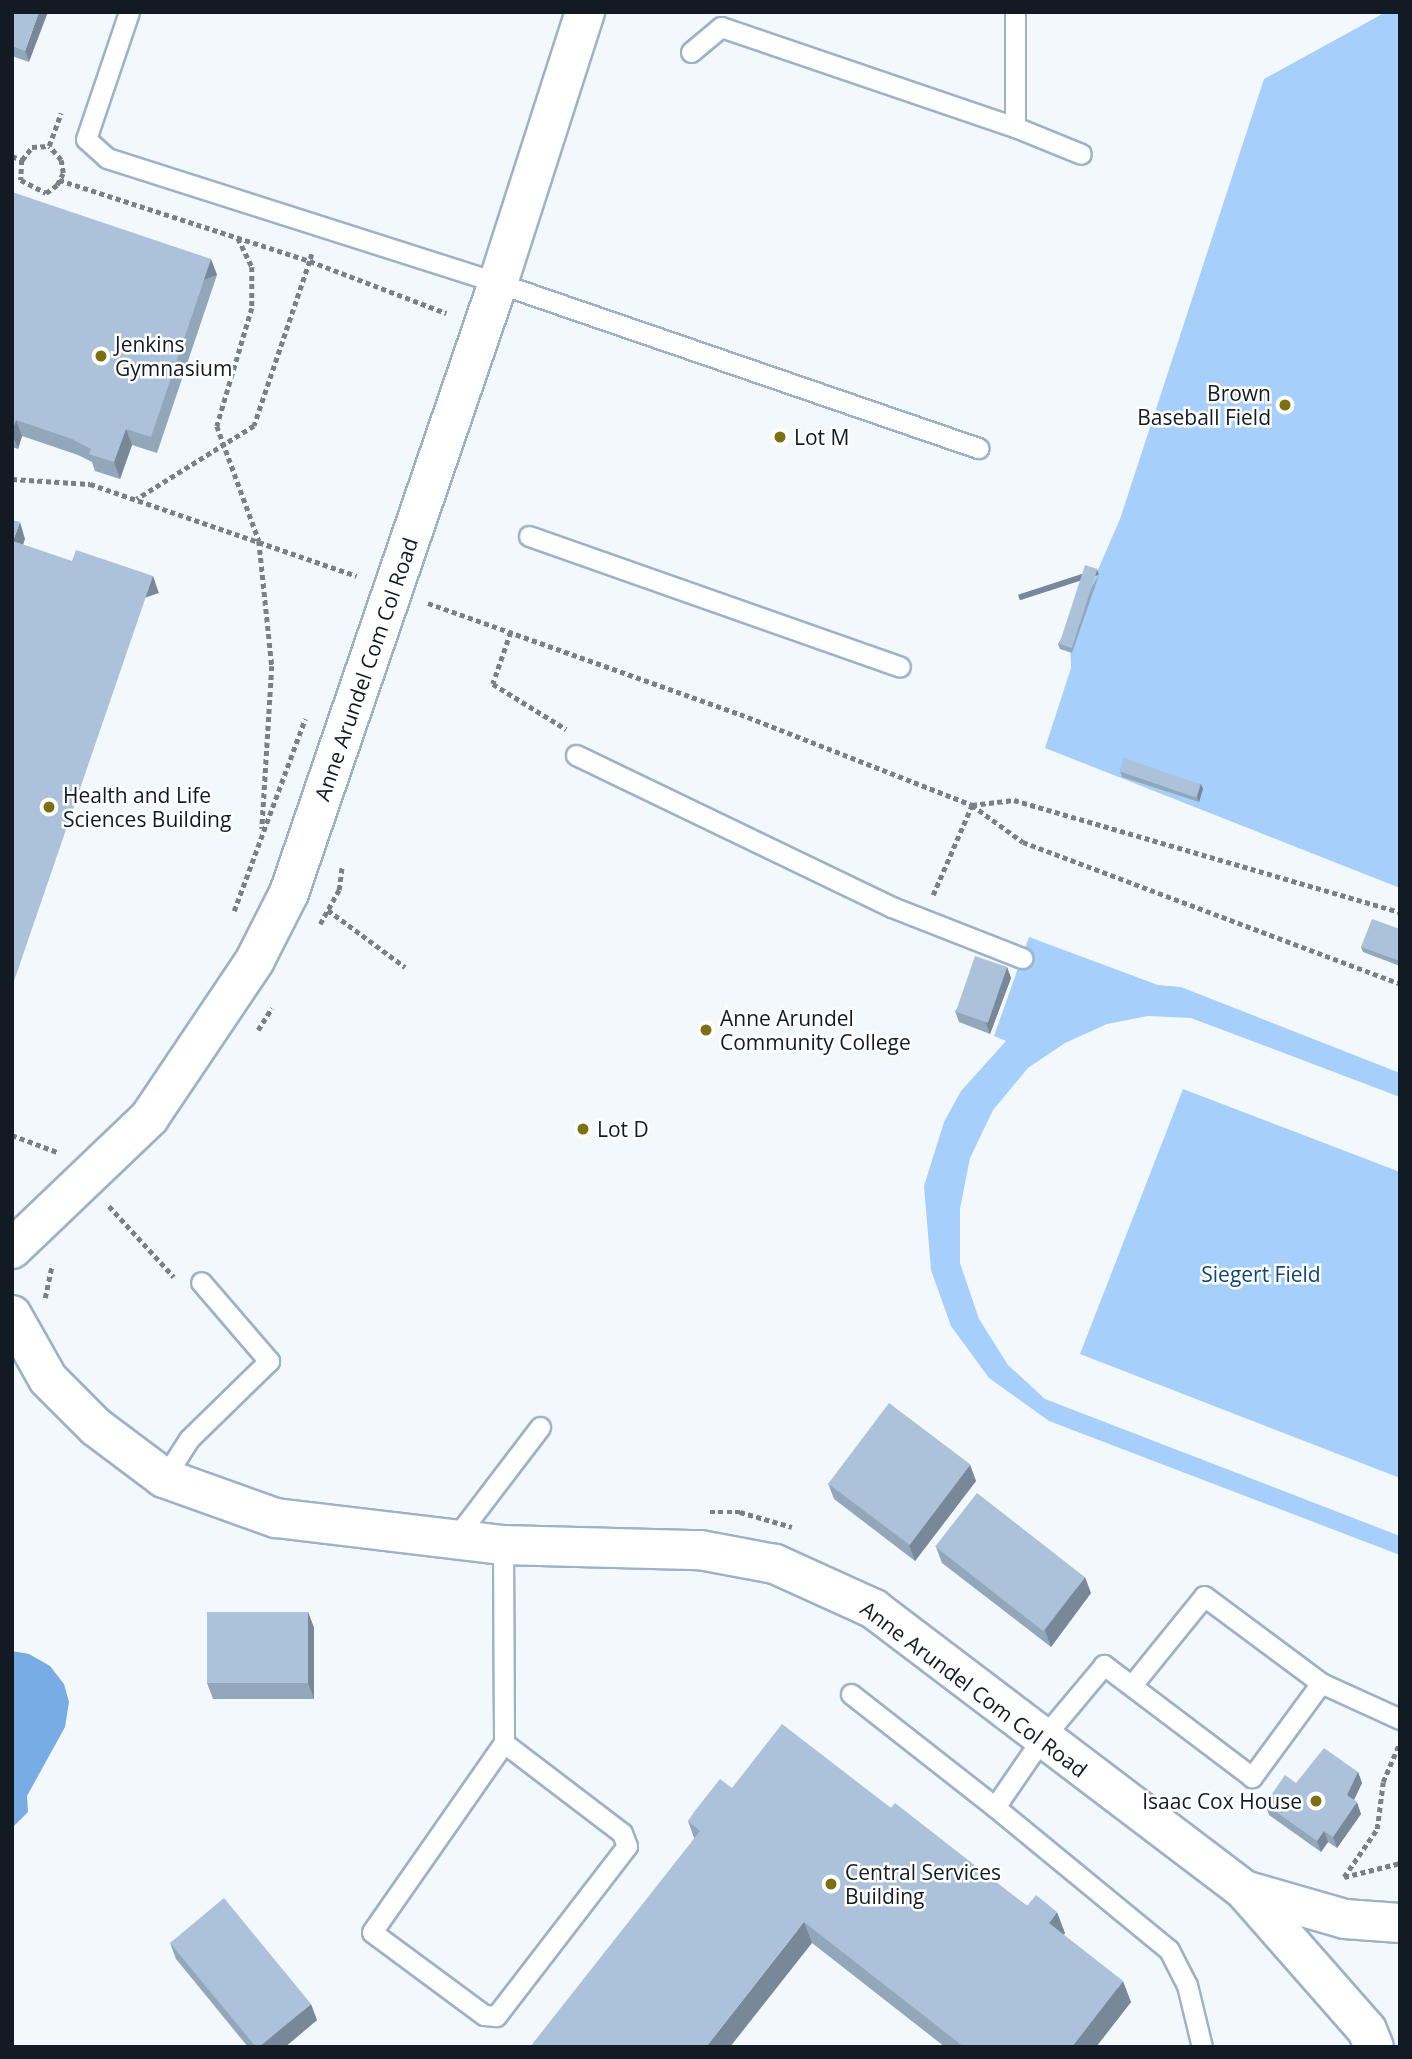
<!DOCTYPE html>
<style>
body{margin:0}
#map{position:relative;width:1412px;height:2059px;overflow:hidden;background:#f3f8fd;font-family:"Open Sans",sans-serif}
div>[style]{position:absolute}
.green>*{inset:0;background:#a7cffb}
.water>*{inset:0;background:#78ace4}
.path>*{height:4.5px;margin-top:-2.25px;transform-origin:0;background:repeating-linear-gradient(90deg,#7a8087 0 5px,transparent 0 8.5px)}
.roads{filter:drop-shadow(2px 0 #9cb2ca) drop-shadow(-2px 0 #9cb2ca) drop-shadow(0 2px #9cb2ca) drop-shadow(0 -2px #9cb2ca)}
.service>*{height:19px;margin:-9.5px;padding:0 9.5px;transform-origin:9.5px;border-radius:9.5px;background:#fff}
.tertiary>*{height:38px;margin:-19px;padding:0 19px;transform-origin:19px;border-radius:19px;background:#fff}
.secondary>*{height:38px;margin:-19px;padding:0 19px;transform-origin:19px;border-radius:19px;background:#fff}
.wall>*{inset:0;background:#93a7bb}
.shaded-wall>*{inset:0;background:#788899;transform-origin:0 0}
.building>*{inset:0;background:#abc2da;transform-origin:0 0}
.dots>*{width:19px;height:19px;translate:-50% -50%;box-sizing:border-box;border:4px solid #fff;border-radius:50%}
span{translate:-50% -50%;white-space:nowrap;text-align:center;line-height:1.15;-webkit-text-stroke:5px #fff;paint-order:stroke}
.poi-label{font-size:21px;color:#121a23}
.left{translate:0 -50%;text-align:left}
.right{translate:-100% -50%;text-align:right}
.street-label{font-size:21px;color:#121a23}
.park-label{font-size:21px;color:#0d467a}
.frame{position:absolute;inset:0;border:14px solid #121a23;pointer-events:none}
</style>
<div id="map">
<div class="green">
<i style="clip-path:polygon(1386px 12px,1400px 12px,1400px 888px,1045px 748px,1071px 668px,1070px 634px,1120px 519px,1264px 79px)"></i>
<i style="clip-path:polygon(1029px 937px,1158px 985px,1181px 987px,1400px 1073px,1400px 1097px,1191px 1018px,1148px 1016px,1107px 1024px,1065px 1043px,1028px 1068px,993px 1110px,970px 1158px,960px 1209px,960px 1263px,979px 1319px,1008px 1365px,1045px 1399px,1400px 1536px,1400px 1555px,1049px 1421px,989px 1378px,951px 1326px,931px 1270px,924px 1186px,944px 1122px,961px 1091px,1006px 1041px,994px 1036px)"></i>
<i style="clip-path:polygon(1183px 1089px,1400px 1172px,1400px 1478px,1080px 1354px)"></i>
</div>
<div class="water">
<i style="clip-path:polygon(12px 1651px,29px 1654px,50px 1666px,64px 1684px,69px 1702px,65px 1727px,27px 1796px,28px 1812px,12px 1828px)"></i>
</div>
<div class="path">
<i style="left:12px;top:156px;width:11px;rotate:22deg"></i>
<i style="left:22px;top:160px;width:16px;rotate:-52deg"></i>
<i style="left:32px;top:147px;width:17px;rotate:-3deg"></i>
<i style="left:49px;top:146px;width:35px;rotate:-70deg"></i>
<i style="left:22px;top:160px;width:20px;rotate:93deg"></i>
<i style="left:21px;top:180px;width:28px;rotate:27deg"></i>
<i style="left:46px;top:193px;width:14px;rotate:-36deg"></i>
<i style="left:57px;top:185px;width:13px;rotate:-63deg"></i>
<i style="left:63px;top:173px;width:13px;rotate:-99deg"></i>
<i style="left:61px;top:160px;width:18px;rotate:-131deg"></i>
<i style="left:59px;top:180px;width:264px;rotate:17.9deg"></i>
<i style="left:310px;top:261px;width:174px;rotate:108.7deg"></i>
<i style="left:254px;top:426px;width:138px;rotate:148deg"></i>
<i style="left:238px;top:238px;width:32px;rotate:64deg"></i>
<i style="left:252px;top:267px;width:41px;rotate:90deg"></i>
<i style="left:252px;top:308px;width:123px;rotate:106.5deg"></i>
<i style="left:217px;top:426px;width:122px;rotate:69.9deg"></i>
<i style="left:259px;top:541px;width:126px;rotate:84.1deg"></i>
<i style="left:272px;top:666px;width:163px;rotate:93.5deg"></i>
<i style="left:312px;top:254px;width:7px;rotate:106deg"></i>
<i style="left:310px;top:261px;width:146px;rotate:20.9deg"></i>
<i style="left:12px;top:479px;width:78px;rotate:3.7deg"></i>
<i style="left:90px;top:484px;width:282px;rotate:19deg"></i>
<i style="left:428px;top:603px;width:331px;rotate:19.6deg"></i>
<i style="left:740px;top:714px;width:249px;rotate:21.4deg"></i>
<i style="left:972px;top:805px;width:63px;rotate:36deg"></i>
<i style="left:1023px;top:842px;width:403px;rotate:20.6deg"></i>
<i style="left:511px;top:632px;width:55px;rotate:109.1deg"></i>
<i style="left:493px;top:684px;width:86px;rotate:31.7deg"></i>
<i style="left:933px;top:895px;width:98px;rotate:-66.6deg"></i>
<i style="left:972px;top:805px;width:42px;rotate:-6.8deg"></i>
<i style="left:1014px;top:800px;width:402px;rotate:16.2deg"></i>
<i style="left:328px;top:910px;width:96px;rotate:36.5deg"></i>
<i style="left:234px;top:911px;width:205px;rotate:-69.7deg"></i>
<i style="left:320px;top:924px;width:39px;rotate:-61deg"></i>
<i style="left:339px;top:890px;width:25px;rotate:-83deg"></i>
<i style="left:258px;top:1030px;width:26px;rotate:-58deg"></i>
<i style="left:12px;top:1135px;width:48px;rotate:20.7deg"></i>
<i style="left:109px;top:1206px;width:96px;rotate:47.5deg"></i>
<i style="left:45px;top:1298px;width:34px;rotate:-78deg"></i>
<i style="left:710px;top:1512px;width:30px"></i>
<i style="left:740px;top:1512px;width:54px;rotate:16.1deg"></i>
<i style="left:1344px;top:1877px;width:58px;rotate:-14deg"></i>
<i style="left:1344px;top:1877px;width:58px;rotate:-55.5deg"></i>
<i style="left:1377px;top:1829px;width:47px;rotate:-82.7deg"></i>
<i style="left:1383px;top:1782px;width:39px;rotate:-67deg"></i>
</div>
<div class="roads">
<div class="service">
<i style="left:129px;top:12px;width:134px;rotate:108.7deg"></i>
<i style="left:86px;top:139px;width:28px;rotate:42deg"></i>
<i style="left:107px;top:158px;width:410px;rotate:17.7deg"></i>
<i style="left:498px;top:283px;width:508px;rotate:18.97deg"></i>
<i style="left:1015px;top:12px;width:115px;rotate:90deg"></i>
<i style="left:1015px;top:127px;width:71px;rotate:22.2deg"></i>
<i style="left:691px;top:52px;width:39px;rotate:-40deg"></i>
<i style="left:721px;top:27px;width:311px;rotate:18.8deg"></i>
<i style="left:529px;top:536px;width:393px;rotate:19.4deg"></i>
<i style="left:576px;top:755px;width:351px;rotate:25.7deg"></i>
<i style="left:892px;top:907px;width:140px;rotate:21.4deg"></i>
<i style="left:164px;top:1478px;width:46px;rotate:-57.3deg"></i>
<i style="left:189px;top:1439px;width:112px;rotate:-44.3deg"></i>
<i style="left:269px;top:1361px;width:104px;rotate:-130.7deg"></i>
<i style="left:457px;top:1536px;width:137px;rotate:-52.7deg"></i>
<i style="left:503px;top:1545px;width:198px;rotate:89.7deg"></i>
<i style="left:504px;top:1743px;width:148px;rotate:37.3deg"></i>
<i style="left:622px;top:1833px;width:14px;rotate:69deg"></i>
<i style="left:627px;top:1846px;width:215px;rotate:127.6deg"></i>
<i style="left:496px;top:2016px;width:12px;rotate:-175deg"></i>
<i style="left:484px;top:2015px;width:139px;rotate:-143.5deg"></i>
<i style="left:372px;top:1932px;width:231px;rotate:-55.1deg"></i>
<i style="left:1321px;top:1683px;width:87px;rotate:24.5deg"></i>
<i style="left:1132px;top:1685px;width:114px;rotate:-51deg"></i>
<i style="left:1204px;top:1596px;width:146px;rotate:36.6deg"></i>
<i style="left:1321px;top:1683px;width:117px;rotate:126.3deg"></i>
<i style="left:1252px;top:1777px;width:186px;rotate:-142.9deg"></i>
<i style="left:1104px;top:1665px;width:98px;rotate:130deg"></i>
<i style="left:1041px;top:1740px;width:81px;rotate:124.5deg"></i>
<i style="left:995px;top:1807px;width:225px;rotate:39.4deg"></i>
<i style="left:1169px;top:1950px;width:39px;rotate:63deg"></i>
<i style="left:1187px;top:1985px;width:64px;rotate:76.4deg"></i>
<i style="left:851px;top:1694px;width:183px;rotate:38.1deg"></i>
</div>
<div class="tertiary">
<i style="left:12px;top:1249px;width:190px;rotate:-43.7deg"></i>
<i style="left:149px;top:1118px;width:190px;rotate:-56.1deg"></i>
<i style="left:255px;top:960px;width:75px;rotate:-63.1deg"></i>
<i style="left:289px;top:893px;width:645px;rotate:-71.09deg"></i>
<i style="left:498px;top:283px;width:285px;rotate:-72.2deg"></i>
<i style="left:12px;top:1315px;width:73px;rotate:60.6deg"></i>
<i style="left:48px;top:1379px;width:68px;rotate:45deg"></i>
<i style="left:96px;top:1427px;width:85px;rotate:36.9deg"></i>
<i style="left:164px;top:1478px;width:119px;rotate:19.7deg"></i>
<i style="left:276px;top:1518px;width:229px;rotate:6.8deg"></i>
<i style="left:503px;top:1545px;width:197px;rotate:1.5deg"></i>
<i style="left:700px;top:1550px;width:76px;rotate:10.6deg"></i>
<i style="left:775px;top:1564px;width:109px;rotate:24.4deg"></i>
<i style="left:874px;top:1609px;width:465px;rotate:37.2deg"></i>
<i style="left:1244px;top:1890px;width:105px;rotate:16deg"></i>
<i style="left:1345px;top:1919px;width:55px;rotate:4.2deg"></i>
</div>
<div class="secondary">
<i style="left:1244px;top:1890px;width:186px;rotate:48.7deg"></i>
<i style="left:1367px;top:2030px;width:18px;rotate:68deg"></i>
</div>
</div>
<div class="wall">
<i style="clip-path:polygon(12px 12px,29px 62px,12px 56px)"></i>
<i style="clip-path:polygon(12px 192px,217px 275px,157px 453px,132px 445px,120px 479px,95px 471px,92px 462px,78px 455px,22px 436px,18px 449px,12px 447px)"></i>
<i style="clip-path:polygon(1099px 575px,1072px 653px,1060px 649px,1058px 644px)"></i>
<i style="clip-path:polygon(1120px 771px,1201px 784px,1203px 789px,1199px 802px,1122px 777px)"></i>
<i style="clip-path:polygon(1400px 929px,1400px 966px,1363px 952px,1361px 947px)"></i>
<i style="clip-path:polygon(1007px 967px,1011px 978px,990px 1034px,959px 1022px,955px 1011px)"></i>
<i style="clip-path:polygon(970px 1465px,976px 1481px,915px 1561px,834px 1499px,828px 1483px)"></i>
<i style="clip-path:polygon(936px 1547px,1091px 1593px,1051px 1647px,942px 1563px)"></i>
<i style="clip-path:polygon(308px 1612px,314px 1628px,314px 1699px,213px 1699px,207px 1683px)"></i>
<i style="clip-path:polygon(1358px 1772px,1362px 1783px,1354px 1800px,1361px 1814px,1337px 1848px,1328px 1842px,1321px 1852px,1269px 1815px,1265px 1804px,1296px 1783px)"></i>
<i style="clip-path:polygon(732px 1788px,891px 1808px,1065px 1933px,1064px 1935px,1131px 2002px,1096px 2047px,945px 2047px,812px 1943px,694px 1838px,688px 1821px)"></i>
<i style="clip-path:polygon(170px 1943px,317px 2020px,285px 2047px,248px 2047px,176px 1959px)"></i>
</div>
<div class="shaded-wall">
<i style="clip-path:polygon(39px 12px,48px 12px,29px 62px,25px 51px)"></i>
<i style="left:211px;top:259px;width:17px;height:188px;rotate:69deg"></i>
<i style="clip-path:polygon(16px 420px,22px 436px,18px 449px,12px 433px)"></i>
<i style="clip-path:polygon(126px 429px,132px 445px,120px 479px,114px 462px)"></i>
<i style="clip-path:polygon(20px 522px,25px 539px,19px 557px,13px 541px)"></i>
<i style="left:1097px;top:569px;width:6px;height:83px;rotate:72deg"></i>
<i style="left:153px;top:576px;width:18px;height:435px;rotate:71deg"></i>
<i style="clip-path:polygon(1201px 784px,1203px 789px,1199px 802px,1197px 797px)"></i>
<i style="clip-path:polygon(1007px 967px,1011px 978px,990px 1034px,986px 1023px)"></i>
<i style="clip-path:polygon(970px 1465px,976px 1481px,915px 1561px,909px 1545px)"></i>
<i style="clip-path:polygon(1085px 1577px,1091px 1593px,1051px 1647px,1045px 1630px)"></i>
<i style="clip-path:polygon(308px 1612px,314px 1628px,314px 1699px,308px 1683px)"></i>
<i style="clip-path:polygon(1358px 1772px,1362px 1783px,1351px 1806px,1347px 1795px)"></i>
<i style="clip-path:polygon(1357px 1802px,1361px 1814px,1337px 1848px,1333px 1837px)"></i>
<i style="clip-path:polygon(1324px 1831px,1328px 1842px,1321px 1852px,1317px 1841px)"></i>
<i style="clip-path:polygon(1057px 1912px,1065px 1933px,1056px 1944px,1049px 1923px)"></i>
<i style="clip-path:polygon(804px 1922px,812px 1943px,730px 2047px,706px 2047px)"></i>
<i style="clip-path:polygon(1123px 1981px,1131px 2002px,1096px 2047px,1072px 2047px)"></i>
<i style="clip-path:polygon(311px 2004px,317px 2020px,285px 2047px,259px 2047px)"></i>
</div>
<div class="building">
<i style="clip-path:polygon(12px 12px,39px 12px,25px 51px,12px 46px)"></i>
<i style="clip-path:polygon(12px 192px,211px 259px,151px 437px,126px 429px,114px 462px,89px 454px,91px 449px,72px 439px,16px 420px,12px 432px)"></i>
<i style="clip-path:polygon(12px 520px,20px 522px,13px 541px,72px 561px,76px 550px,153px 576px,12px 987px)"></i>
<i style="left:1085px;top:565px;width:13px;height:83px;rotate:18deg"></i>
<i style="left:1124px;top:758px;width:81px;height:14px;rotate:19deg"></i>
<i style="clip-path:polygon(1372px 919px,1400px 929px,1400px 961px,1361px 947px)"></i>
<i style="left:975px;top:956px;width:34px;height:59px;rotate:19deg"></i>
<i style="left:889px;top:1403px;width:102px;height:101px;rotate:37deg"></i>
<i style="left:977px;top:1493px;width:137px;height:68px;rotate:38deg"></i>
<i style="left:207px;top:1612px;width:101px;height:71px"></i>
<i style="clip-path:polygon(782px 1724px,891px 1808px,895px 1803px,1027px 1906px,1036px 1895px,1057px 1912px,1049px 1923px,1123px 1981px,1072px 2047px,964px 2047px,804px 1922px,706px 2047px,530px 2047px,700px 1831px,688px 1821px,694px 1812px,720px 1779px,732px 1788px)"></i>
<i style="clip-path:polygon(1324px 1748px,1358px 1772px,1347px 1795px,1357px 1802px,1333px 1837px,1324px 1831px,1317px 1841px,1265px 1804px,1285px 1775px,1296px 1783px)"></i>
<i style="clip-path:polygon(224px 1898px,311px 2004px,259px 2047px,256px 2047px,170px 1943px)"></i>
</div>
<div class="dots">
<i style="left:101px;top:356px;background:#7c7112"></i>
<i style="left:1285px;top:405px;background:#7c7112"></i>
<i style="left:780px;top:437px;background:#7c7112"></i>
<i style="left:49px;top:807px;background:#7c7112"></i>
<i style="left:706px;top:1030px;background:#7c7112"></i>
<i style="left:583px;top:1129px;background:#7c7112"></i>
<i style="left:1316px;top:1801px;background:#7c7112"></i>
<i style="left:831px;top:1884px;background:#7c7112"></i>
</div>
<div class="poi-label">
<span class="left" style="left:115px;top:356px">Jenkins<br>Gymnasium</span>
<span class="right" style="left:1271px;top:405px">Brown<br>Baseball Field</span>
<span class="left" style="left:794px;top:437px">Lot M</span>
<span class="left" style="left:63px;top:807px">Health and Life<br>Sciences Building</span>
<span class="left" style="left:720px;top:1030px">Anne Arundel<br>Community College</span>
<span class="left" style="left:597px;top:1129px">Lot D</span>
<span class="right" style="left:1302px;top:1801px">Isaac Cox House</span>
<span class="left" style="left:845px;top:1884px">Central Services<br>Building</span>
</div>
<div class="street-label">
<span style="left:366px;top:669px;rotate:-71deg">Anne Arundel Com Col Road</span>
<span style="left:974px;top:1689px;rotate:37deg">Anne Arundel Com Col Road</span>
</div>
<div class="park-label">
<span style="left:1261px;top:1274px">Siegert Field</span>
</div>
<div class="frame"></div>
</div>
